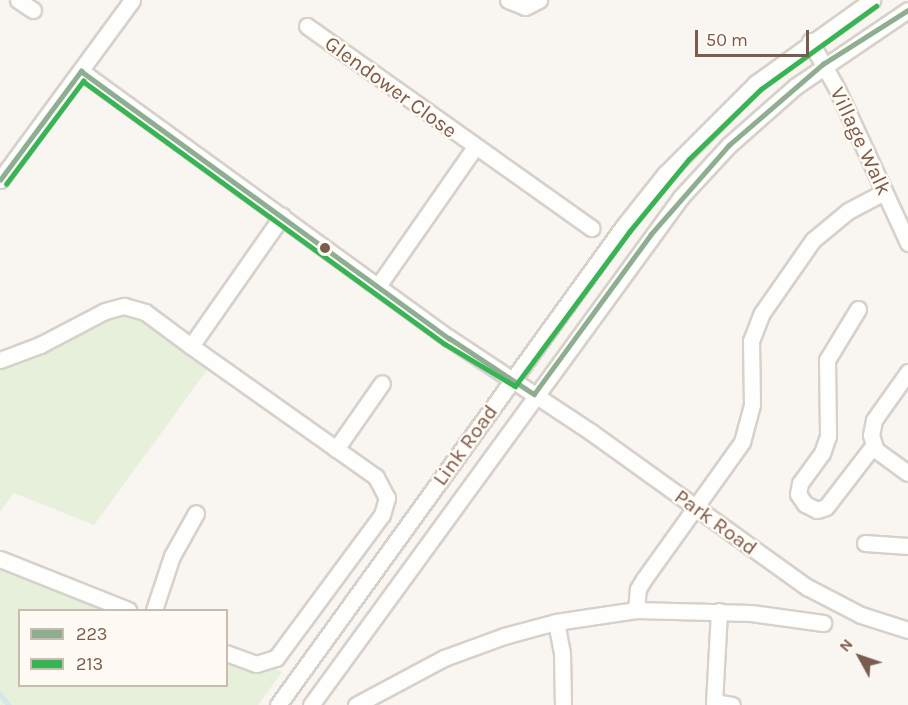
<!DOCTYPE html>
<style>
body{margin:0}
#map{position:relative;width:908px;height:705px;overflow:hidden;background:#f9f5f0;font-family:Karla,sans-serif}
div>[style]{position:absolute}
.green>*{inset:0;background:#e7f0db}
.stream>*{height:4.5px;margin:-2.25px;padding:0 2.25px;transform-origin:2.25px;border-radius:2.25px;background:#d0e8ea}
.roads{filter:drop-shadow(2px 0 #d7d1cb) drop-shadow(-2px 0 #d7d1cb) drop-shadow(0 2px #d7d1cb) drop-shadow(0 -2px #d7d1cb)}
.minor>*{height:15px;margin:-7.5px;padding:0 7.5px;transform-origin:7.5px;border-radius:7.5px;background:#fefefd}
.bus-1>*{height:4.5px;margin:-2.25px;padding:0 2.25px;transform-origin:2.25px;border-radius:2.25px;background:#8ead91}
.bus-2>*{height:4.5px;margin:-2.25px;padding:0 2.25px;transform-origin:2.25px;border-radius:2.25px;background:#38b454}
.dots>*{width:16px;height:16px;translate:-50% -50%;box-sizing:border-box;border:3px solid #fffaf3;border-radius:50%}
span{translate:-50% -50%;white-space:nowrap;text-align:center;line-height:1.15;-webkit-text-stroke:4.5px #fffaf3;paint-order:stroke}
.street-label{font-size:21px;color:#7a5c4d}
.legend{position:absolute;left:18px;top:609px;width:210px;height:78px;box-sizing:border-box;background:#fffaf3;border:2px solid #cabbb1;margin:0;padding:8px 10px;list-style:none;font-size:18px;color:#7a5c4d}
.legend li{display:flex;align-items:center;gap:12px;height:30px}
.legend b{width:30px;border:2px solid #cabbb1}
.north{position:absolute;left:830px;top:627px;width:60px;height:60px;-webkit-text-stroke:4px #fffaf3;paint-order:stroke;rotate:310deg;font-size:16px;font-weight:700;line-height:24px;text-align:center;color:#7a5c4d}
.north::after{content:'';display:block;margin:auto;width:21px;height:27px;background:#7a5c4d;clip-path:polygon(50% 0,100% 100%,50% 72%,0 100%)}
.scale{position:absolute;left:695px;top:30px;width:114px;height:27px;box-sizing:border-box;border:3px solid #7a5c4d;border-top:0;padding-left:8px;font-size:18px;line-height:21px;white-space:nowrap;color:#7a5c4d;-webkit-text-stroke:4px #fffaf3;paint-order:stroke}
</style>
<div id="map">
<div class="green">
<i style="clip-path:polygon(121px 313px,138px 315px,210px 366px,94px 525px,14px 493px,0 512px,0 367px,19px 363px)"></i>
<i style="clip-path:polygon(0 568px,103px 610px,20px 610px,20px 686px,226px 686px,227px 661px,251px 671px,275px 668px,282px 672px,258px 705px,0 705px)"></i>
</div>
<div class="stream">
<i style="left:0;top:694px;width:14px;rotate:51deg"></i>
</div>
<div class="roads">
<div class="minor">
<i style="left:18px;top:0;width:18px;rotate:34deg"></i>
<i style="left:508px;top:0;width:18px;rotate:22deg"></i>
<i style="left:525px;top:7px;width:16px;rotate:-27deg"></i>
<i style="left:307px;top:26px;width:349px;rotate:35.4deg"></i>
<i style="left:810px;top:41px;width:55px;rotate:60.6deg"></i>
<i style="left:837px;top:89px;width:170px;rotate:65.2deg"></i>
<i style="left:81px;top:71px;width:455px;rotate:36deg"></i>
<i style="left:449px;top:338px;width:170px;rotate:33.5deg"></i>
<i style="left:591px;top:432px;width:266px;rotate:35.7deg"></i>
<i style="left:807px;top:587px;width:61px;rotate:27.4deg"></i>
<i style="left:861px;top:615px;width:49px;rotate:17.7deg"></i>
<i style="left:0;top:180px;width:223px;rotate:-53.7deg"></i>
<i style="left:378px;top:286px;width:169px;rotate:-55.1deg"></i>
<i style="left:858px;top:309px;width:60px;rotate:121.3deg"></i>
<i style="left:827px;top:360px;width:76px;rotate:89.2deg"></i>
<i style="left:828px;top:436px;width:18px;rotate:109deg"></i>
<i style="left:822px;top:453px;width:37px;rotate:126deg"></i>
<i style="left:800px;top:483px;width:11px;rotate:100deg"></i>
<i style="left:798px;top:494px;width:12px;rotate:55deg"></i>
<i style="left:805px;top:504px;width:13px;rotate:27deg"></i>
<i style="left:817px;top:510px;width:9px;rotate:-18deg"></i>
<i style="left:826px;top:507px;width:77px;rotate:-52.4deg"></i>
<i style="left:0;top:360px;width:43px;rotate:-20.6deg"></i>
<i style="left:40px;top:345px;width:73px;rotate:-27.6deg"></i>
<i style="left:105px;top:311px;width:20px;rotate:-15deg"></i>
<i style="left:124px;top:306px;width:22px;rotate:16deg"></i>
<i style="left:145px;top:312px;width:57px;rotate:36.5deg"></i>
<i style="left:908px;top:372px;width:59px;rotate:125.3deg"></i>
<i style="left:874px;top:420px;width:15px;rotate:101deg"></i>
<i style="left:871px;top:435px;width:16px;rotate:72deg"></i>
<i style="left:876px;top:450px;width:39px;rotate:36deg"></i>
<i style="left:336px;top:449px;width:80px;rotate:-55.1deg"></i>
<i style="left:865px;top:543px;width:43px;rotate:4deg"></i>
<i style="left:0;top:559px;width:138px;rotate:21.7deg"></i>
<i style="left:154px;top:610px;width:57px;rotate:-71.6deg"></i>
<i style="left:172px;top:556px;width:49px;rotate:-60.8deg"></i>
<i style="left:636px;top:610px;width:21px;rotate:-85deg"></i>
<i style="left:638px;top:589px;width:12px;rotate:-59deg"></i>
<i style="left:644px;top:579px;width:168px;rotate:-54.4deg"></i>
<i style="left:742px;top:442px;width:39px;rotate:-75deg"></i>
<i style="left:752px;top:404px;width:63px;rotate:-90.9deg"></i>
<i style="left:751px;top:341px;width:30px;rotate:-69deg"></i>
<i style="left:762px;top:313px;width:89px;rotate:-55.1deg"></i>
<i style="left:813px;top:240px;width:45px;rotate:-39.6deg"></i>
<i style="left:848px;top:211px;width:41px;rotate:-27.8deg"></i>
<i style="left:719px;top:611px;width:91px;rotate:93.1deg"></i>
<i style="left:714px;top:702px;width:18px;rotate:9deg"></i>
<i style="left:556px;top:622px;width:32px;rotate:79deg"></i>
<i style="left:562px;top:653px;width:52px;rotate:88.9deg"></i>
<i style="left:226px;top:653px;width:32px;rotate:20deg"></i>
<i style="left:256px;top:664px;width:21px;rotate:-17deg"></i>
<i style="left:276px;top:658px;width:178px;rotate:-53.5deg"></i>
<i style="left:382px;top:515px;width:18px;rotate:-74deg"></i>
<i style="left:387px;top:498px;width:24px;rotate:-118deg"></i>
<i style="left:376px;top:477px;width:227px;rotate:-144.7deg"></i>
<i style="left:191px;top:346px;width:159px;rotate:-55deg"></i>
<i style="left:278px;top:705px;width:589px;rotate:-54.18deg"></i>
<i style="left:623px;top:227px;width:68px;rotate:-51.6deg"></i>
<i style="left:665px;top:174px;width:129px;rotate:-45deg"></i>
<i style="left:756px;top:83px;width:143px;rotate:-35.6deg"></i>
<i style="left:311px;top:705px;width:628px;rotate:-53.93deg"></i>
<i style="left:681px;top:197px;width:71px;rotate:-47.3deg"></i>
<i style="left:729px;top:145px;width:89px;rotate:-41.4deg"></i>
<i style="left:796px;top:86px;width:135px;rotate:-34.2deg"></i>
<i style="left:356px;top:705px;width:100px;rotate:-28.1deg"></i>
<i style="left:444px;top:658px;width:64px;rotate:-20.1deg"></i>
<i style="left:504px;top:636px;width:54px;rotate:-15.1deg"></i>
<i style="left:556px;top:622px;width:81px;rotate:-8.5deg"></i>
<i style="left:636px;top:610px;width:115px;rotate:1.5deg"></i>
<i style="left:751px;top:613px;width:73px;rotate:7.9deg"></i>
</div>
</div>
<div class="bus-1">
<i style="left:0;top:180px;width:136px;rotate:-53.4deg"></i>
<i style="left:81px;top:71px;width:455px;rotate:36deg"></i>
<i style="left:449px;top:338px;width:102px;rotate:33.4deg"></i>
<i style="left:534px;top:394px;width:198px;rotate:-53.8deg"></i>
<i style="left:651px;top:234px;width:118px;rotate:-48.8deg"></i>
<i style="left:729px;top:145px;width:124px;rotate:-40.8deg"></i>
<i style="left:823px;top:64px;width:101px;rotate:-32.4deg"></i>
</div>
<div class="bus-2">
<i style="left:6px;top:184px;width:129px;rotate:-53.2deg"></i>
<i style="left:83px;top:81px;width:447px;rotate:36deg"></i>
<i style="left:445px;top:344px;width:82px;rotate:31deg"></i>
<i style="left:515px;top:386px;width:192px;rotate:-53.5deg"></i>
<i style="left:629px;top:232px;width:94px;rotate:-50.6deg"></i>
<i style="left:689px;top:159px;width:100px;rotate:-44.2deg"></i>
<i style="left:761px;top:89px;width:142px;rotate:-35.8deg"></i>
</div>
<div class="dots">
<i style="left:325px;top:248px;background:#7a5c4d"></i>
</div>
<div class="street-label">
<span style="left:391px;top:87px;rotate:36deg">Glendower Close</span>
<span style="left:861px;top:141px;rotate:65deg">Village Walk</span>
<span style="left:465px;top:445px;rotate:-54deg">Link Road</span>
<span style="left:716px;top:522px;rotate:36deg">Park Road</span>
</div>
<ul class="legend">
<li><b style="height:8px;background:#8ead91"></b>223</li>
<li><b style="height:8px;background:#38b454"></b>213</li>
</ul>
<div class="north">N</div>
<div class="scale">50 m</div>
</div>
